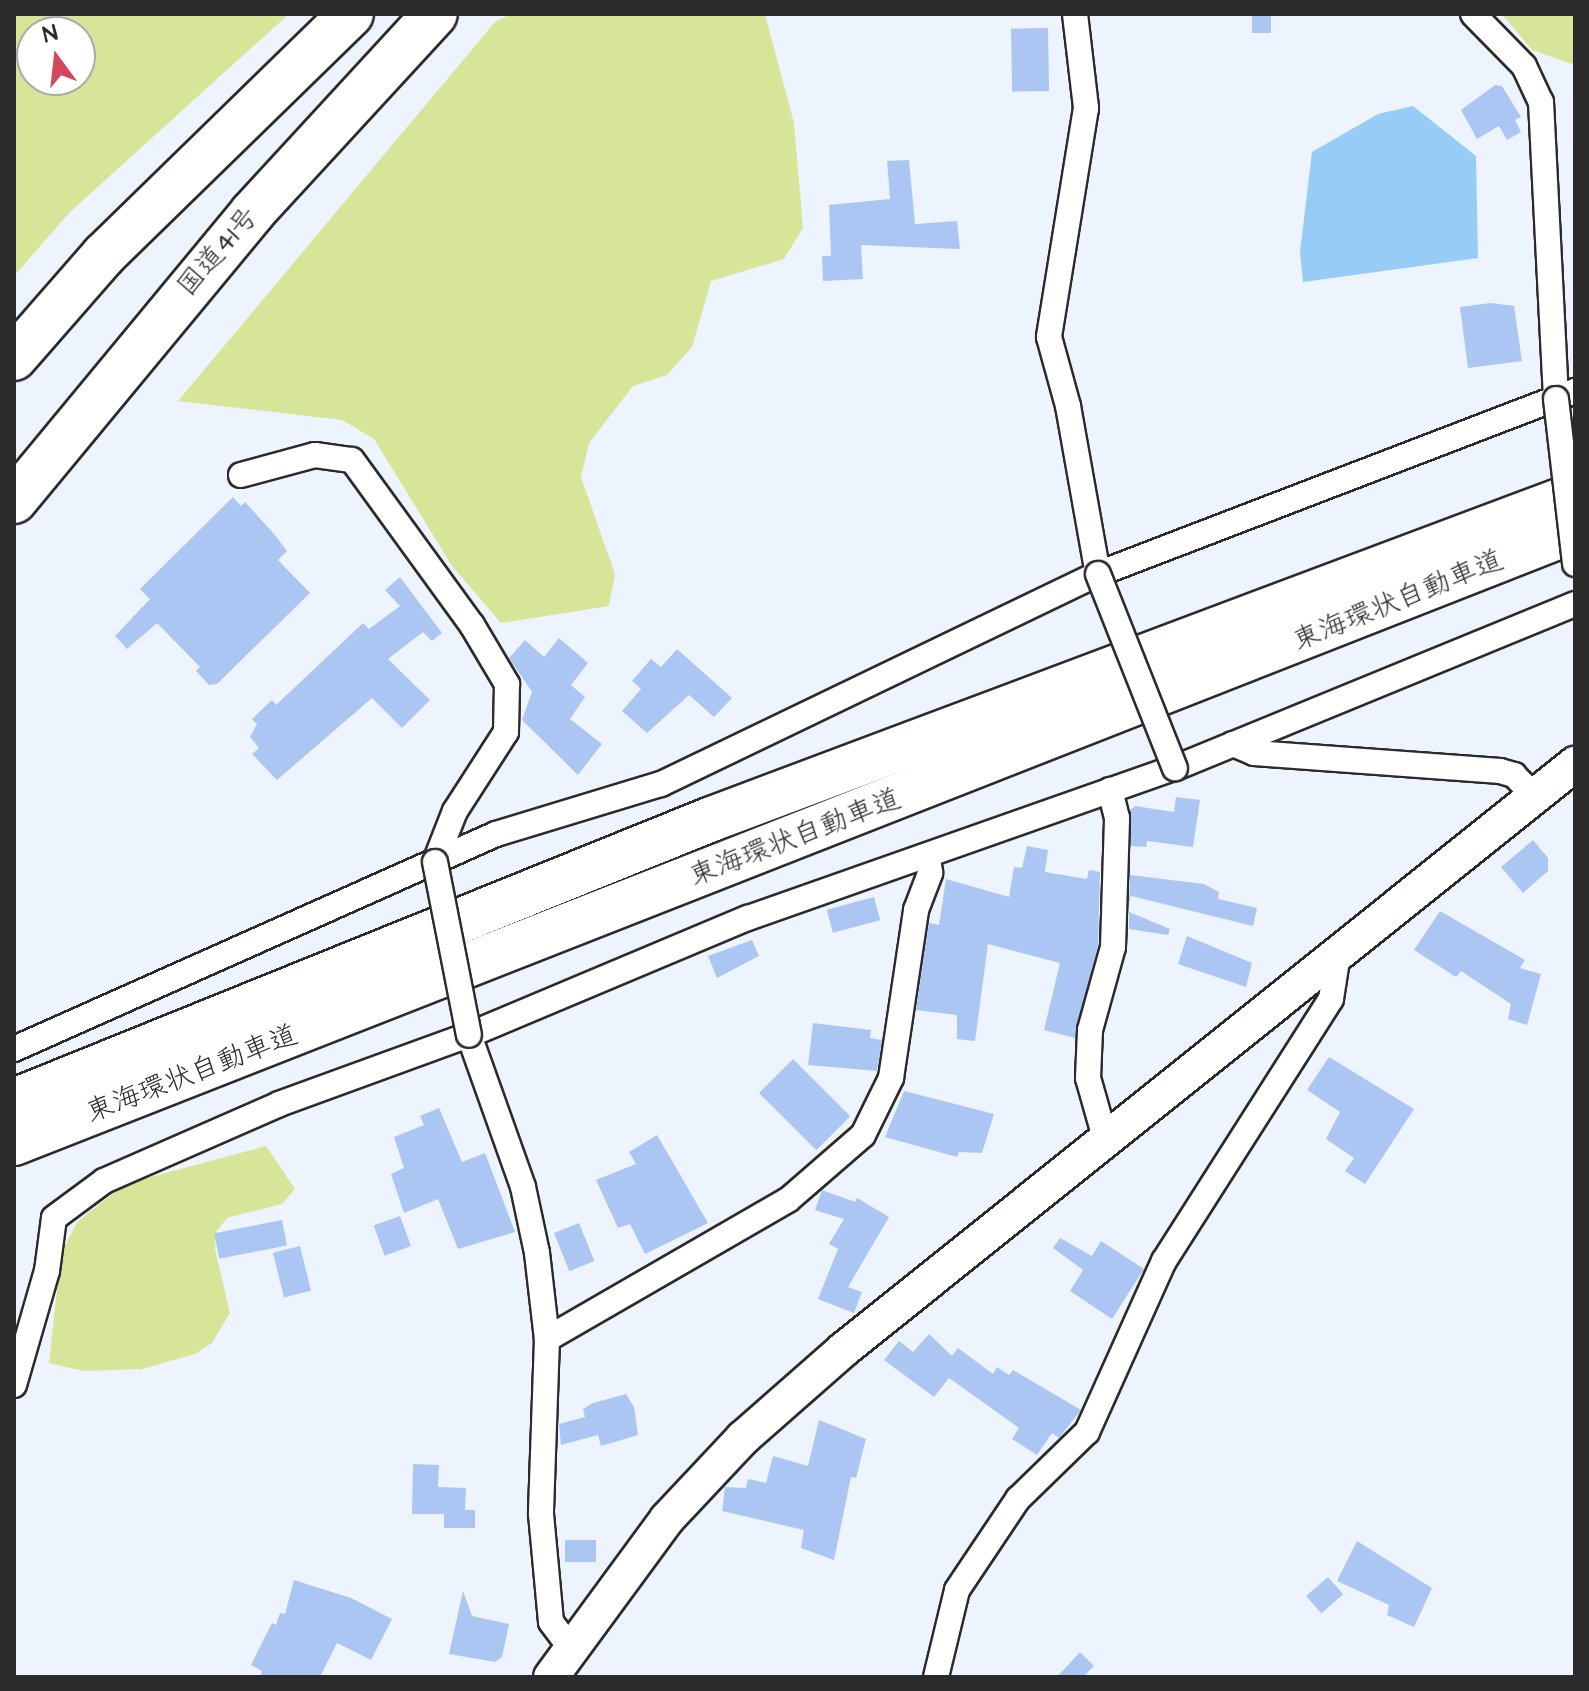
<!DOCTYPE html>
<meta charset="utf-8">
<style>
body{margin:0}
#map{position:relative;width:1589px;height:1691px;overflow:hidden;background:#eef4fd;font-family:"Architects Daughter","Klee One",sans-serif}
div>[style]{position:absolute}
.green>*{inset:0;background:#d7e598}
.water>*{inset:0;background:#96ccf5}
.building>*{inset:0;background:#acc6f3;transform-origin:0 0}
.roads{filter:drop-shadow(2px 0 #2b2b2b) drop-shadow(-2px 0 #2b2b2b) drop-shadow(0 2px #2b2b2b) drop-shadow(0 -2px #2b2b2b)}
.street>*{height:24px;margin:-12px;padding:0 12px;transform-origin:12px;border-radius:12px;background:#fff}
.secondary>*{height:34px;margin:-17px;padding:0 17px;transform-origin:17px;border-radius:17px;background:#fff}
.highway>*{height:44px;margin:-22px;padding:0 22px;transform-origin:22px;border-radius:22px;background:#fff}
.bridges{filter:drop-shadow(2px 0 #2b2b2b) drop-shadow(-2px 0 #2b2b2b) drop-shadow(0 2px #2b2b2b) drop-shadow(0 -2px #2b2b2b)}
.street-bridge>*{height:24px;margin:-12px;padding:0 12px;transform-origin:12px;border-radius:12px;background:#fff}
span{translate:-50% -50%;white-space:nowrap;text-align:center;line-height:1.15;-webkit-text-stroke:7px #fff;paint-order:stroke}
.street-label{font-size:28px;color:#2b2b2b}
.frame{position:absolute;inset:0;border:16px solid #2b2b2b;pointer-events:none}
.north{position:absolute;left:16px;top:16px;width:80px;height:80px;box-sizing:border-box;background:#fff;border:2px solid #aaa;border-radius:50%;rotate:345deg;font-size:22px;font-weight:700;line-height:32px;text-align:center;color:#2b2b2b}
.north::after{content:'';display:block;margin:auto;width:28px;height:36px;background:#d1495b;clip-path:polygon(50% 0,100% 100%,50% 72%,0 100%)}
</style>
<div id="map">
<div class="green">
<i style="clip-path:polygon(evenodd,14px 14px,289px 14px,69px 213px,14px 276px,14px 14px,32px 32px,80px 32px,80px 80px,32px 80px,32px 32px)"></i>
<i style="clip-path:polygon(511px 14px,765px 14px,794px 123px,803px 228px,784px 259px,711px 281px,692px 347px,667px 375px,633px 386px,589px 443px,581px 477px,615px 574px,609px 606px,501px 623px,452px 566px,374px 439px,342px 420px,178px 401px,495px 22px)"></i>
<i style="clip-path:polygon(1502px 14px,1575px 14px,1575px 65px,1532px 50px)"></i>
<i style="clip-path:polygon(266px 1146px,295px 1189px,282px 1204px,227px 1218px,216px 1232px,215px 1249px,230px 1313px,212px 1343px,195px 1354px,142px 1369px,83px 1371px,49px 1363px,61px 1253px,78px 1221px,125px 1184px)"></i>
</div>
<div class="water">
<i style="clip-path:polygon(1413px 106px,1476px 156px,1478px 258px,1303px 282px,1300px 252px,1312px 152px,1378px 114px)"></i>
</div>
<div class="building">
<i style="left:1252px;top:14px;width:19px;height:19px"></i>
<i style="left:1048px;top:28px;width:63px;height:37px;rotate:89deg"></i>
<i style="clip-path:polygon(1495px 85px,1502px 86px,1521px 117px,1515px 120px,1521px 132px,1507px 140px,1499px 126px,1477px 139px,1461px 110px)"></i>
<i style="clip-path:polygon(909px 160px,915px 224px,957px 221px,960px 249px,861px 245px,863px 279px,823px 281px,822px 256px,831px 256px,829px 205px,890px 199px,887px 161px)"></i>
<i style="clip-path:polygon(1491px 303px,1514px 306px,1522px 361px,1468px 368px,1460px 307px)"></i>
<i style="clip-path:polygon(233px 497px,241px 506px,245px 502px,275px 535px,287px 551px,278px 560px,310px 593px,217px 684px,209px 685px,196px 671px,200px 667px,157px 623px,127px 649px,115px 636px,150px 599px,140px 589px)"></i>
<i style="clip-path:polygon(400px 577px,442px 633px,432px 641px,423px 632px,388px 659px,430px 700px,402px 728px,372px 698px,277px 780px,252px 754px,259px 748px,250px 737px,257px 724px,252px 719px,272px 700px,276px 705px,363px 623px,369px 629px,400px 606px,385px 590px)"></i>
<i style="clip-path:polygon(559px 638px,588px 663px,571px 685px,585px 697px,570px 719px,602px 744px,578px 775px,522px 720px,532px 692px,509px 658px,525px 640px,544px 657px)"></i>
<i style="clip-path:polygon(677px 649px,732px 698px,714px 717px,689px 695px,647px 733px,622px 711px,641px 689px,632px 681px,651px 659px,661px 667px)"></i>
<i style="clip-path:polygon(1176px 797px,1200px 800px,1193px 847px,1147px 841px,1146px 847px,1131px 846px,1130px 810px,1135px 806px,1174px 812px)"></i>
<i style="clip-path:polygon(1533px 840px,1548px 858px,1548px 871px,1523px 893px,1501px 867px)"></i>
<i style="clip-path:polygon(1027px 846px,1048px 850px,1045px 872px,1087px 879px,1089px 870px,1100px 872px,1098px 945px,1075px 1038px,1044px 1030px,1060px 963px,988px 944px,975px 1041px,957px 1039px,957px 1015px,916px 1010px,929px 923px,939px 925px,946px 879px,1009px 897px,1014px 867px,1022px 868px)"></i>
<i style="clip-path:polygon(1130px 875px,1204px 884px,1219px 892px,1218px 899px,1257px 908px,1253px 926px,1131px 896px,1129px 903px)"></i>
<i style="left:874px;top:897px;width:24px;height:49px;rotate:75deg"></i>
<i style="clip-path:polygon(1440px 911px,1525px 960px,1520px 968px,1541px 974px,1527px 1025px,1508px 1019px,1511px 1004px,1461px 971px,1456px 977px,1414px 950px)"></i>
<i style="clip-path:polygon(1129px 912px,1170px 929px,1168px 935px,1129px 929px)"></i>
<i style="clip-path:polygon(1187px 936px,1252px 963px,1246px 987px,1178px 964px)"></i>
<i style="clip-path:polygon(752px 940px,759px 956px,717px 978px,708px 956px)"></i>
<i style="clip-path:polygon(813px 1023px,871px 1030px,870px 1038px,882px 1040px,877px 1071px,808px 1065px)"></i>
<i style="clip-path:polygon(1329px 1057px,1414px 1109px,1365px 1184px,1345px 1171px,1354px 1158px,1326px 1139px,1340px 1112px,1307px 1090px)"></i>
<i style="left:793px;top:1059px;width:81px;height:48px;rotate:45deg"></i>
<i style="clip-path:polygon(904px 1091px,994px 1114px,982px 1153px,959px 1152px,957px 1157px,885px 1137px)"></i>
<i style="clip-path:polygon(439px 1108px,462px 1162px,485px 1153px,515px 1232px,458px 1249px,438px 1199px,404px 1213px,391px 1174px,404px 1168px,394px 1137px,424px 1125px,420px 1116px)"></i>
<i style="clip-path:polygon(657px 1135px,708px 1223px,645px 1254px,630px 1224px,618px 1228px,596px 1180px,636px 1164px,629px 1152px)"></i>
<i style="clip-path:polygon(822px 1190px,855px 1202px,857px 1198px,889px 1217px,848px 1287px,862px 1292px,854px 1313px,818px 1299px,838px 1249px,829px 1244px,844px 1219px,815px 1210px)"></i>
<i style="left:400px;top:1216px;width:32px;height:28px;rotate:70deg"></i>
<i style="left:282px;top:1220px;width:26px;height:69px;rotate:79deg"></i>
<i style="left:579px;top:1223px;width:41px;height:27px;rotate:68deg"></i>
<i style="clip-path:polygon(1060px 1238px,1092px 1256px,1101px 1241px,1144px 1269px,1112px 1319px,1070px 1291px,1083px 1270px,1053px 1248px)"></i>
<i style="left:300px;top:1246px;width:46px;height:28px;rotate:76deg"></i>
<i style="clip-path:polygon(929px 1334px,952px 1356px,958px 1348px,993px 1374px,997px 1367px,1009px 1375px,1013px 1370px,1081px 1410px,1059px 1438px,1052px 1433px,1037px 1455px,1012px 1439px,1019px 1428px,949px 1378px,934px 1397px,884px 1360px,899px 1341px,913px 1352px)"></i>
<i style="clip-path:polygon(626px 1394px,634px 1407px,638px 1435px,601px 1446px,598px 1435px,561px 1445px,559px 1424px,585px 1417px,583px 1409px,593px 1403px)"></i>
<i style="clip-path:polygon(819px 1420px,866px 1439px,856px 1478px,851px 1477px,834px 1560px,801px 1548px,804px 1530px,722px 1511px,725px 1487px,746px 1488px,748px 1479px,766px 1483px,773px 1456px,808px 1466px)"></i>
<i style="clip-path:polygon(413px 1464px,439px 1465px,438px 1487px,466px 1488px,465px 1510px,475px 1510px,475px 1528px,444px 1528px,444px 1514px,412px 1514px)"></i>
<i style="left:565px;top:1540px;width:31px;height:22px"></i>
<i style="clip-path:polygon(1357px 1541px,1432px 1588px,1414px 1627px,1387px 1615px,1389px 1605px,1337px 1581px)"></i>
<i style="left:1328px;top:1577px;width:23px;height:29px;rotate:49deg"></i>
<i style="clip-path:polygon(294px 1580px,351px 1598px,392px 1619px,371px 1660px,337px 1643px,320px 1677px,260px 1677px,262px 1671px,251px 1665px,272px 1623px,276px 1625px,280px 1613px,285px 1614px)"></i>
<i style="clip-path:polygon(463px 1591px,472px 1616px,509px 1624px,502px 1657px,495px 1662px,449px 1654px)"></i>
<i style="clip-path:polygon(1080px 1652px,1094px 1666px,1083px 1677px,1057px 1677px)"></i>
</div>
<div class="roads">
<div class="street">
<i style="left:1075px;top:14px;width:95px;rotate:83.3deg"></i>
<i style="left:1086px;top:108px;width:232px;rotate:99.2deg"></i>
<i style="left:1049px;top:337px;width:72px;rotate:74.6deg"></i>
<i style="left:1068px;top:406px;width:171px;rotate:79.9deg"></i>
<i style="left:1473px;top:14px;width:73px;rotate:45.6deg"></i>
<i style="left:1524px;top:66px;width:40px;rotate:65deg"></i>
<i style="left:1541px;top:102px;width:297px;rotate:87.1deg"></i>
<i style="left:241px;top:475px;width:77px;rotate:-15.1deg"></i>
<i style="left:315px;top:455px;width:37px;rotate:8deg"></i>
<i style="left:352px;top:460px;width:204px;rotate:54deg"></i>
<i style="left:472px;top:625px;width:69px;rotate:59.3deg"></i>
<i style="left:507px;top:684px;width:48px;rotate:91.2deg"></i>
<i style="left:506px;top:732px;width:94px;rotate:122.8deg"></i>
<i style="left:455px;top:811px;width:55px;rotate:111.4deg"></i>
<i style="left:1233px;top:744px;width:23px;rotate:23deg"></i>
<i style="left:1254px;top:753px;width:247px;rotate:4.2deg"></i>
<i style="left:1500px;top:771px;width:15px;rotate:16deg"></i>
<i style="left:1514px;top:775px;width:30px;rotate:46deg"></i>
<i style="left:469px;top:1035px;width:161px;rotate:70.4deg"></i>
<i style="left:523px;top:1187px;width:67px;rotate:78deg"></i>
<i style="left:537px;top:1253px;width:87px;rotate:83.4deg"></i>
<i style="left:547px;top:1339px;width:175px;rotate:92deg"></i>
<i style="left:541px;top:1514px;width:108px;rotate:84.7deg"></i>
<i style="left:551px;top:1622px;width:34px;rotate:53deg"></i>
<i style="left:14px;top:1049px;width:528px;rotate:-24.04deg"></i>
<i style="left:496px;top:834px;width:172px;rotate:-16.9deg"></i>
<i style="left:661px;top:784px;width:485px;rotate:-25.7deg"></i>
<i style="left:1098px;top:574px;width:511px;rotate:-20.99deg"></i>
<i style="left:1105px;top:1138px;width:62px;rotate:-105.8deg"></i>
<i style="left:1088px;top:1078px;width:48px;rotate:-87.6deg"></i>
<i style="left:1090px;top:1030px;width:86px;rotate:-74.5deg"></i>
<i style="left:1113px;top:947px;width:129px;rotate:-88.2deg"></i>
<i style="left:1117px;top:818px;width:29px;rotate:-104deg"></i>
<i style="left:547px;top:1339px;width:278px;rotate:-30deg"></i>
<i style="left:788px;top:1200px;width:99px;rotate:-40.9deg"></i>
<i style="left:863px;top:1135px;width:64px;rotate:-63.8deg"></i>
<i style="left:891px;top:1078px;width:170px;rotate:-81.5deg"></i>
<i style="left:916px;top:910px;width:40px;rotate:-69deg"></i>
<i style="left:930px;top:873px;width:16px;rotate:-97deg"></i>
<i style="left:14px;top:1385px;width:119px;rotate:-73.9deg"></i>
<i style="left:47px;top:1271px;width:53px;rotate:-82.5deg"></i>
<i style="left:54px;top:1218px;width:62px;rotate:-36.5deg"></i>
<i style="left:104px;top:1181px;width:191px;rotate:-23.7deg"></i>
<i style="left:279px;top:1104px;width:202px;rotate:-20deg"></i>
<i style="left:469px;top:1035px;width:303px;rotate:-22.8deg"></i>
<i style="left:748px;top:918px;width:453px;rotate:-19.4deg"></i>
<i style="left:1175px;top:768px;width:432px;rotate:-22.3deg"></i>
<i style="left:936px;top:1677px;width:89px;rotate:-76.4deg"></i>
<i style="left:957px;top:1590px;width:110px;rotate:-56.2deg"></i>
<i style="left:1018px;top:1499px;width:96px;rotate:-44.2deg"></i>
<i style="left:1087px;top:1432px;width:188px;rotate:-65.8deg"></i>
<i style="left:1164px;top:1261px;width:311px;rotate:-57.5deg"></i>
<i style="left:1331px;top:999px;width:46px;rotate:-81.2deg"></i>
</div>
<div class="secondary">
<i style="left:551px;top:1677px;width:196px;rotate:-53.7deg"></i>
<i style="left:667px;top:1519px;width:111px;rotate:-46.8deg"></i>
<i style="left:743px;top:1438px;width:133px;rotate:-41.3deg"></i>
<i style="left:843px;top:1350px;width:938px;rotate:-38.68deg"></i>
</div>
<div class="highway">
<i style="left:14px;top:358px;width:137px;rotate:-48.9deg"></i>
<i style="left:104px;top:255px;width:345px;rotate:-44.3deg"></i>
<i style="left:14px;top:501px;width:374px;rotate:-50.4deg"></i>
<i style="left:252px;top:213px;width:270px;rotate:-47.4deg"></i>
<i style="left:14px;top:1101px;width:750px;rotate:-22.01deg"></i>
<i style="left:709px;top:820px;width:925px;rotate:-20.57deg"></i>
<i style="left:14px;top:1143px;width:1677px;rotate:-21.44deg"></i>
</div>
</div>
<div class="bridges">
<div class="street-bridge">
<i style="left:1556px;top:399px;width:166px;rotate:83.4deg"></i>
<i style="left:1098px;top:574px;width:209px;rotate:68.4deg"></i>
<i style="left:435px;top:862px;width:176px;rotate:78.9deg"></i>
</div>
</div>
<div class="street-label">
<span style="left:218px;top:252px;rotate:-49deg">国道41号</span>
<span style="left:1398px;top:601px;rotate:-22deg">東海環状自動車道</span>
<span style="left:795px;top:838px;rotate:-21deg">東海環状自動車道</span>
<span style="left:192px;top:1074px;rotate:-21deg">東海環状自動車道</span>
</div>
<div class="frame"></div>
<div class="north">N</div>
</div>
